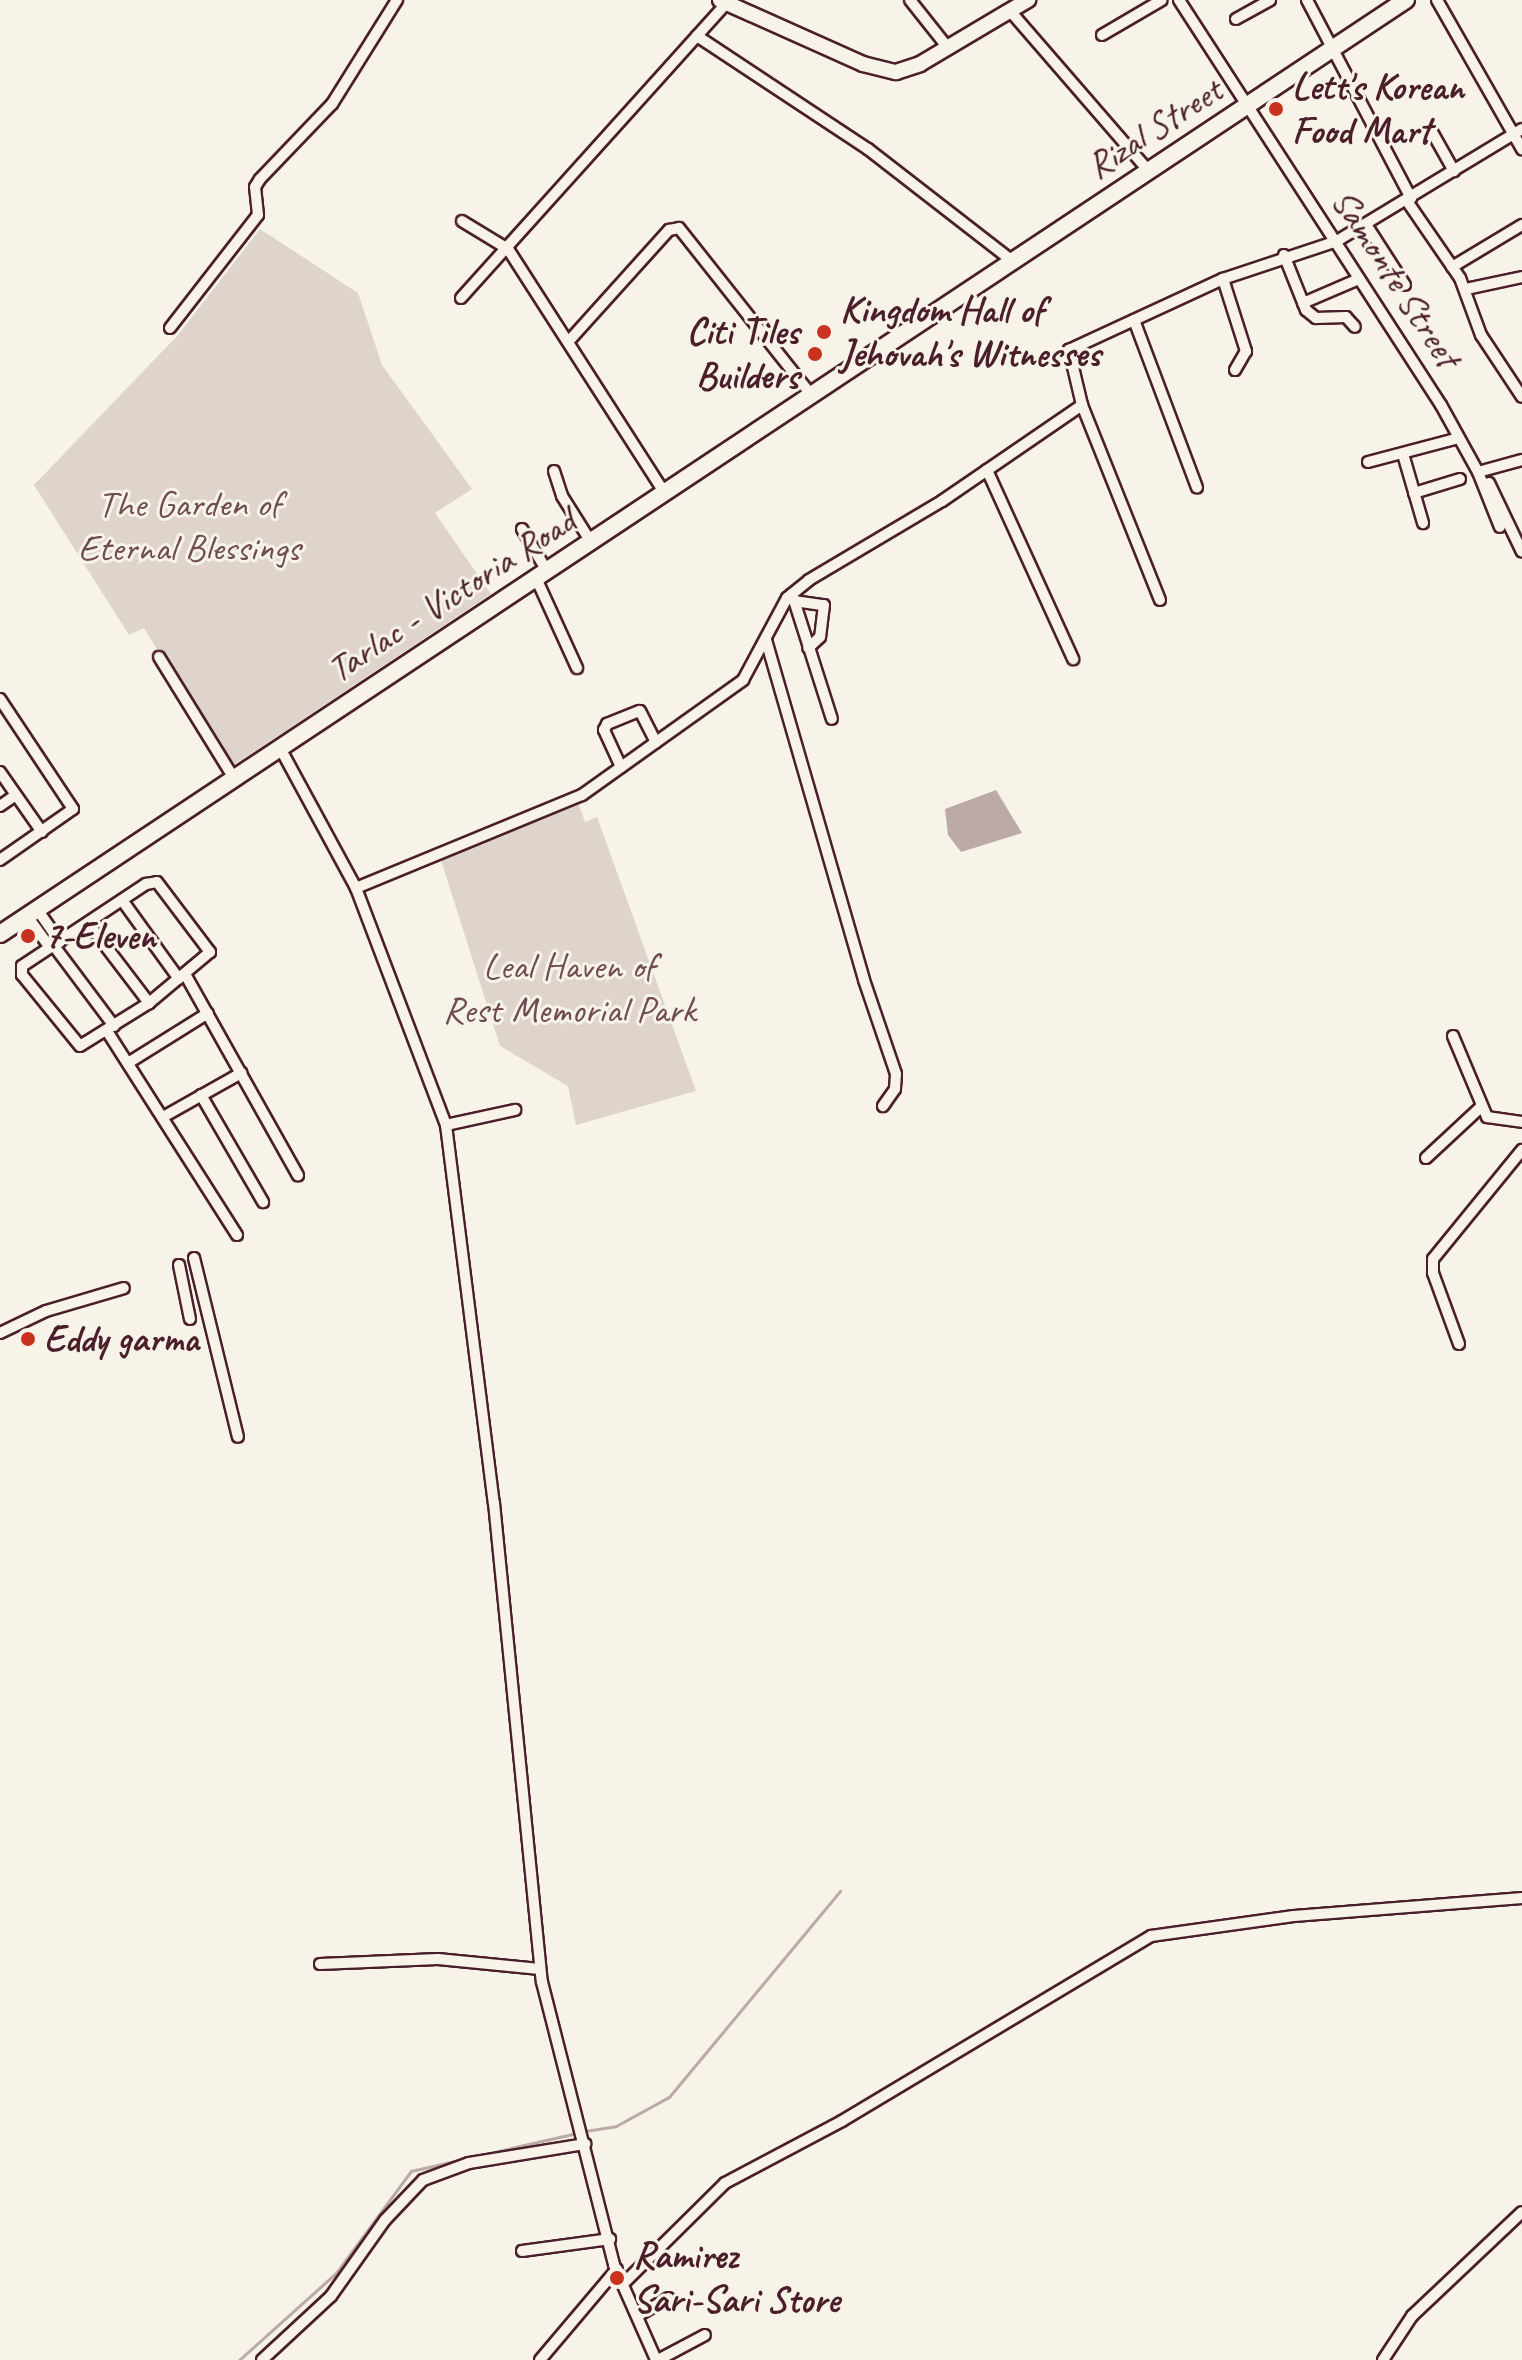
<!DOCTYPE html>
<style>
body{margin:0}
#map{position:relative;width:1522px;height:2360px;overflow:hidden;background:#f7f3e8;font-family:Caveat,sans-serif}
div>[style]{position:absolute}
.green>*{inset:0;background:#ded4cc}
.water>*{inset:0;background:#bcaaa7}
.stream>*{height:3px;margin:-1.5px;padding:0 1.5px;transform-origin:1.5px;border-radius:1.5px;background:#bcaaa7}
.roads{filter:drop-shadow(2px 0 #4a1f2b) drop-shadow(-2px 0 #4a1f2b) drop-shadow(0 2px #4a1f2b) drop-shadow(0 -2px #4a1f2b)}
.minor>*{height:10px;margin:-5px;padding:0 5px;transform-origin:5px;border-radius:5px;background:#f7f3e8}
.secondary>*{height:14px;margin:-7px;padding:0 7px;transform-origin:7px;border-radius:7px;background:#f7f3e8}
.primary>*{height:16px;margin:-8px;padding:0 8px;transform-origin:8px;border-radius:8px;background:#f7f3e8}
.dots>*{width:22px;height:22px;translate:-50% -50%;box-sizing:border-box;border:4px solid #f7f3e8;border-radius:50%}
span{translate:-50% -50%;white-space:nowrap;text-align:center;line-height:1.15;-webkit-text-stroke:6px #f7f3e8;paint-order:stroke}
.poi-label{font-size:38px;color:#4a1f2b;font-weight:700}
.left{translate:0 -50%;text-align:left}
.right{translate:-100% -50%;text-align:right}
.street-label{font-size:38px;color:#4a1f2b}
.park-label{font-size:38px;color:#6f4c53}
</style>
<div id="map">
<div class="green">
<i style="clip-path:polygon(260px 229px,358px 293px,382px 365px,472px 489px,435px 513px,491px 594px,229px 768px,144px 628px,129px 635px,34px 485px,178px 335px)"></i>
<i style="clip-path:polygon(578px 802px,585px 822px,597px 817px,696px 1091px,576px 1125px,568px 1086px,500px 1046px,440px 857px)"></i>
</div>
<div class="water">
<i style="clip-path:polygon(996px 790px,1022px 833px,961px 852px,948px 835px,945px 809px)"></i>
</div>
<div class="stream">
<i style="left:585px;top:2131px;width:31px;rotate:-9deg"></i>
<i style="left:616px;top:2126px;width:60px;rotate:-28.7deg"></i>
<i style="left:669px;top:2097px;width:268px;rotate:-50.3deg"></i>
<i style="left:239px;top:2360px;width:130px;rotate:-41.9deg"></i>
<i style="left:336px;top:2273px;width:127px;rotate:-53.7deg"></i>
<i style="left:411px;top:2171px;width:170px;rotate:-12.9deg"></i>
</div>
<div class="roads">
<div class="minor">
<i style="left:910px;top:0;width:61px;rotate:51.6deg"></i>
<i style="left:1179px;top:0;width:482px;rotate:57.1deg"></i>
<i style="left:1441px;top:405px;width:77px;rotate:61.1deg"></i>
<i style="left:1478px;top:472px;width:59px;rotate:68.2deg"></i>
<i style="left:1307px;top:0;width:224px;rotate:62.3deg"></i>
<i style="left:1437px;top:0;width:172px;rotate:60.3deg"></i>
<i style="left:1011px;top:12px;width:209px;rotate:49.1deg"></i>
<i style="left:1236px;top:19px;width:39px;rotate:-29deg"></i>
<i style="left:1102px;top:35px;width:69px;rotate:-30.3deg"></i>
<i style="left:697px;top:36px;width:205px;rotate:33.5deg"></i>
<i style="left:868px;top:149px;width:181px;rotate:37.8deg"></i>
<i style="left:1432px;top:132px;width:45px;rotate:60.6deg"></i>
<i style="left:1407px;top:201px;width:93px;rotate:55.5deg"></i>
<i style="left:1460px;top:278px;width:61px;rotate:69.8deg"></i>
<i style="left:1481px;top:335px;width:74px;rotate:56.5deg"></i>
<i style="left:462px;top:221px;width:54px;rotate:31.3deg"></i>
<i style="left:508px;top:249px;width:291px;rotate:57.3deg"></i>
<i style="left:1367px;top:226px;width:70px;rotate:57.2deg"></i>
<i style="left:1284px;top:255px;width:59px;rotate:68.2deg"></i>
<i style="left:1306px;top:310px;width:13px;rotate:39deg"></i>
<i style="left:1316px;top:318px;width:30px;rotate:-2deg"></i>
<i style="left:1346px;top:317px;width:13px;rotate:48deg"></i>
<i style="left:1452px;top:267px;width:82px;rotate:-31deg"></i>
<i style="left:1223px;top:279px;width:76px;rotate:72.3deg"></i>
<i style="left:1246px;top:351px;width:22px;rotate:120deg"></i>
<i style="left:1466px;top:289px;width:57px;rotate:-12.1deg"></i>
<i style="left:461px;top:298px;width:397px;rotate:-48deg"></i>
<i style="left:1303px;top:303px;width:61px;rotate:-23.2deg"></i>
<i style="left:1134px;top:320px;width:179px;rotate:69.4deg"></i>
<i style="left:170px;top:328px;width:143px;rotate:-52.1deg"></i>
<i style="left:258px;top:215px;width:28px;rotate:-96deg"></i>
<i style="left:255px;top:187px;width:9px;rotate:-58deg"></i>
<i style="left:260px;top:179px;width:104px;rotate:-46.2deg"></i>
<i style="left:332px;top:104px;width:123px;rotate:-58deg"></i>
<i style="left:568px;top:342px;width:151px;rotate:-48deg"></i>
<i style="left:669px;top:230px;width:10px;rotate:-11deg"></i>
<i style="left:679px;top:228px;width:211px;rotate:51.6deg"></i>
<i style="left:1082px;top:405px;width:210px;rotate:68.2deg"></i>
<i style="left:1403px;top:454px;width:72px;rotate:73.8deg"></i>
<i style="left:1368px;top:462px;width:94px;rotate:-14.8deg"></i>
<i style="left:987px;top:470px;width:208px;rotate:65.5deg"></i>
<i style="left:554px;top:471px;width:26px;rotate:72deg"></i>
<i style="left:562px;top:496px;width:54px;rotate:57.8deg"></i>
<i style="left:1478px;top:472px;width:46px;rotate:-15.3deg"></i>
<i style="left:1489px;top:483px;width:76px;rotate:64.4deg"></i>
<i style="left:1414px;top:493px;width:48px;rotate:-16.9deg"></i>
<i style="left:522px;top:529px;width:49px;rotate:59.2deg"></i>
<i style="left:536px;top:578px;width:99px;rotate:65.5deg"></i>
<i style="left:792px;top:594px;width:131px;rotate:72.3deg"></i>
<i style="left:794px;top:601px;width:30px;rotate:8deg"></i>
<i style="left:824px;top:605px;width:32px;rotate:97deg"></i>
<i style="left:820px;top:637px;width:16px;rotate:137deg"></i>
<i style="left:766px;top:640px;width:354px;rotate:73.9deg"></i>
<i style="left:864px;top:980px;width:99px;rotate:71.2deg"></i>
<i style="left:896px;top:1074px;width:15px;rotate:94deg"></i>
<i style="left:895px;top:1089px;width:21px;rotate:125deg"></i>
<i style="left:159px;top:657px;width:141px;rotate:58.3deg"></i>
<i style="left:0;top:699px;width:132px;rotate:56.4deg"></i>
<i style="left:73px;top:809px;width:89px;rotate:145.1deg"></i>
<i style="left:279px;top:746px;width:162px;rotate:61.5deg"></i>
<i style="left:356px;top:888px;width:254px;rotate:69.2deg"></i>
<i style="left:446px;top:1125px;width:381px;rotate:82.8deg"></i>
<i style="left:494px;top:1503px;width:481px;rotate:84.3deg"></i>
<i style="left:542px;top:1982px;width:292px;rotate:75.7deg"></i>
<i style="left:614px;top:2265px;width:104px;rotate:66.1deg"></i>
<i style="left:621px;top:767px;width:41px;rotate:-114.7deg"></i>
<i style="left:604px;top:730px;width:7px;rotate:-63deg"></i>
<i style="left:607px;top:724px;width:35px;rotate:-22deg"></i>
<i style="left:640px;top:711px;width:35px;rotate:63deg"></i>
<i style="left:0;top:772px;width:73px;rotate:55deg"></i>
<i style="left:0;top:806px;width:19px;rotate:-35deg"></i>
<i style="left:157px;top:882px;width:88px;rotate:52.9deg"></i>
<i style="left:210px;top:952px;width:80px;rotate:140.1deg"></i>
<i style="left:149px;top:1003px;width:81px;rotate:148.1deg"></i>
<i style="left:80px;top:1046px;width:92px;rotate:-129.2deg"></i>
<i style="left:22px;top:975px;width:9px;rotate:-90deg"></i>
<i style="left:22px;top:966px;width:149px;rotate:-33.5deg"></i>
<i style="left:146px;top:884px;width:11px;rotate:-10deg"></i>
<i style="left:356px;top:888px;width:244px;rotate:-22.4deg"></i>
<i style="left:582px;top:795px;width:198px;rotate:-35.5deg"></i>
<i style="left:743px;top:680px;width:93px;rotate:-61.8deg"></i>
<i style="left:787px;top:598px;width:28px;rotate:-39deg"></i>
<i style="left:809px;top:580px;width:155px;rotate:-30.7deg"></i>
<i style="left:942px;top:501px;width:170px;rotate:-34.4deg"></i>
<i style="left:1082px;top:405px;width:57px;rotate:-103.3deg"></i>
<i style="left:1069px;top:350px;width:170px;rotate:-24.8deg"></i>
<i style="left:1223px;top:279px;width:120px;rotate:-18.4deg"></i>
<i style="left:1337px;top:241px;width:216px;rotate:-31.2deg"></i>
<i style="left:122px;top:900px;width:97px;rotate:54.2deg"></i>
<i style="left:37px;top:909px;width:40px;rotate:55.1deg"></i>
<i style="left:27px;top:916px;width:39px;rotate:54deg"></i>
<i style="left:88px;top:923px;width:101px;rotate:52.7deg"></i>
<i style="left:54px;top:946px;width:100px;rotate:53.1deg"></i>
<i style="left:185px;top:974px;width:231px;rotate:60.7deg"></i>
<i style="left:107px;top:1031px;width:242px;rotate:57.5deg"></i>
<i style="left:1453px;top:1036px;width:88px;rotate:67.2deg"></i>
<i style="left:1487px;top:1117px;width:35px;rotate:8deg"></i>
<i style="left:128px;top:1063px;width:94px;rotate:-32deg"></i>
<i style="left:201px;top:1095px;width:124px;rotate:59.9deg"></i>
<i style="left:163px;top:1117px;width:90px;rotate:-29.4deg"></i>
<i style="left:446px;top:1125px;width:71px;rotate:-12.3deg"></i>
<i style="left:1426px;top:1158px;width:76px;rotate:-42.9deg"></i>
<i style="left:194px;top:1258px;width:184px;rotate:76.2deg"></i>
<i style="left:179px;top:1265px;width:55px;rotate:78.5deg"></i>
<i style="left:0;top:1333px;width:51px;rotate:-25.6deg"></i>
<i style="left:46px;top:1311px;width:81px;rotate:-16.4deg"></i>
<i style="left:1459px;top:1344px;width:76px;rotate:-110.1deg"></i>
<i style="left:1433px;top:1273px;width:14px;rotate:-90deg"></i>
<i style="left:1433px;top:1259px;width:141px;rotate:-50.8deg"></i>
<i style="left:320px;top:1964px;width:118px;rotate:-2.4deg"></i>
<i style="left:438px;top:1959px;width:102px;rotate:5.6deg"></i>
<i style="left:522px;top:2251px;width:89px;rotate:-7.8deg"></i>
<i style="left:626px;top:2281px;width:139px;rotate:-44.7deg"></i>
<i style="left:725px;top:2183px;width:132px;rotate:-27.9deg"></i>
<i style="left:842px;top:2121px;width:360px;rotate:-30.9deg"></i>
<i style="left:1151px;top:1936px;width:144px;rotate:-8deg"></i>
<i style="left:1294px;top:1916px;width:229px;rotate:-4.5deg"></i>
<i style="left:639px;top:2315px;width:34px;rotate:-30deg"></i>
<i style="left:262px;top:2360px;width:94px;rotate:-42.8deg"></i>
<i style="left:331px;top:2296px;width:93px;rotate:-54.6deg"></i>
<i style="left:385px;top:2220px;width:55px;rotate:-46.5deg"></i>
<i style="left:423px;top:2180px;width:49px;rotate:-20.3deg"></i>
<i style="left:469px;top:2163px;width:118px;rotate:-9.3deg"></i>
<i style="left:540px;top:2360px;width:119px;rotate:-49.8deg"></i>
<i style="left:658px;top:2360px;width:53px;rotate:-28deg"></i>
<i style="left:1383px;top:2360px;width:53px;rotate:-56.6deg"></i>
<i style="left:1412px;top:2316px;width:151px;rotate:-43.4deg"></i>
</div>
<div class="secondary">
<i style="left:720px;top:0;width:157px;rotate:24.1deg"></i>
<i style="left:863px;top:64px;width:34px;rotate:14deg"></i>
<i style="left:896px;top:72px;width:25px;rotate:-18deg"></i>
<i style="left:920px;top:64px;width:126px;rotate:-30.7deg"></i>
</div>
<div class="primary">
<i style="left:0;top:934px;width:1688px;rotate:-33.6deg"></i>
</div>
</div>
<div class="dots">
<i style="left:1276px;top:109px;background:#c8321e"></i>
<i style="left:824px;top:332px;background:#c8321e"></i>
<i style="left:815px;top:354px;background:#c8321e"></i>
<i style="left:28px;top:936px;background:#c8321e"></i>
<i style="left:28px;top:1339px;background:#c8321e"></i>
<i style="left:617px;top:2278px;background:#c8321e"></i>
</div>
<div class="poi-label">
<span class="left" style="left:1292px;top:109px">Lett's Korean<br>Food Mart</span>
<span class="left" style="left:840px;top:332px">Kingdom Hall of<br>Jehovah's Witnesses</span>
<span class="right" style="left:799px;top:354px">Citi Tiles<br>Builders</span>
<span class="left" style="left:44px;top:936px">7-Eleven</span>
<span class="left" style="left:44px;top:1339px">Eddy garma</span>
<span class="left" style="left:633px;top:2278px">Ramirez<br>Sari-Sari Store</span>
</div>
<div class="street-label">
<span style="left:1154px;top:128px;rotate:-33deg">Rizal Street</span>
<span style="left:1396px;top:278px;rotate:57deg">Samonte Street</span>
<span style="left:451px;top:595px;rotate:-33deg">Tarlac - Victoria Road</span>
</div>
<div class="park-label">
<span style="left:189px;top:526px">The Garden of<br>Eternal Blessings</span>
<span style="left:569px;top:988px">Leal Haven of<br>Rest Memorial Park</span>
</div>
</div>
